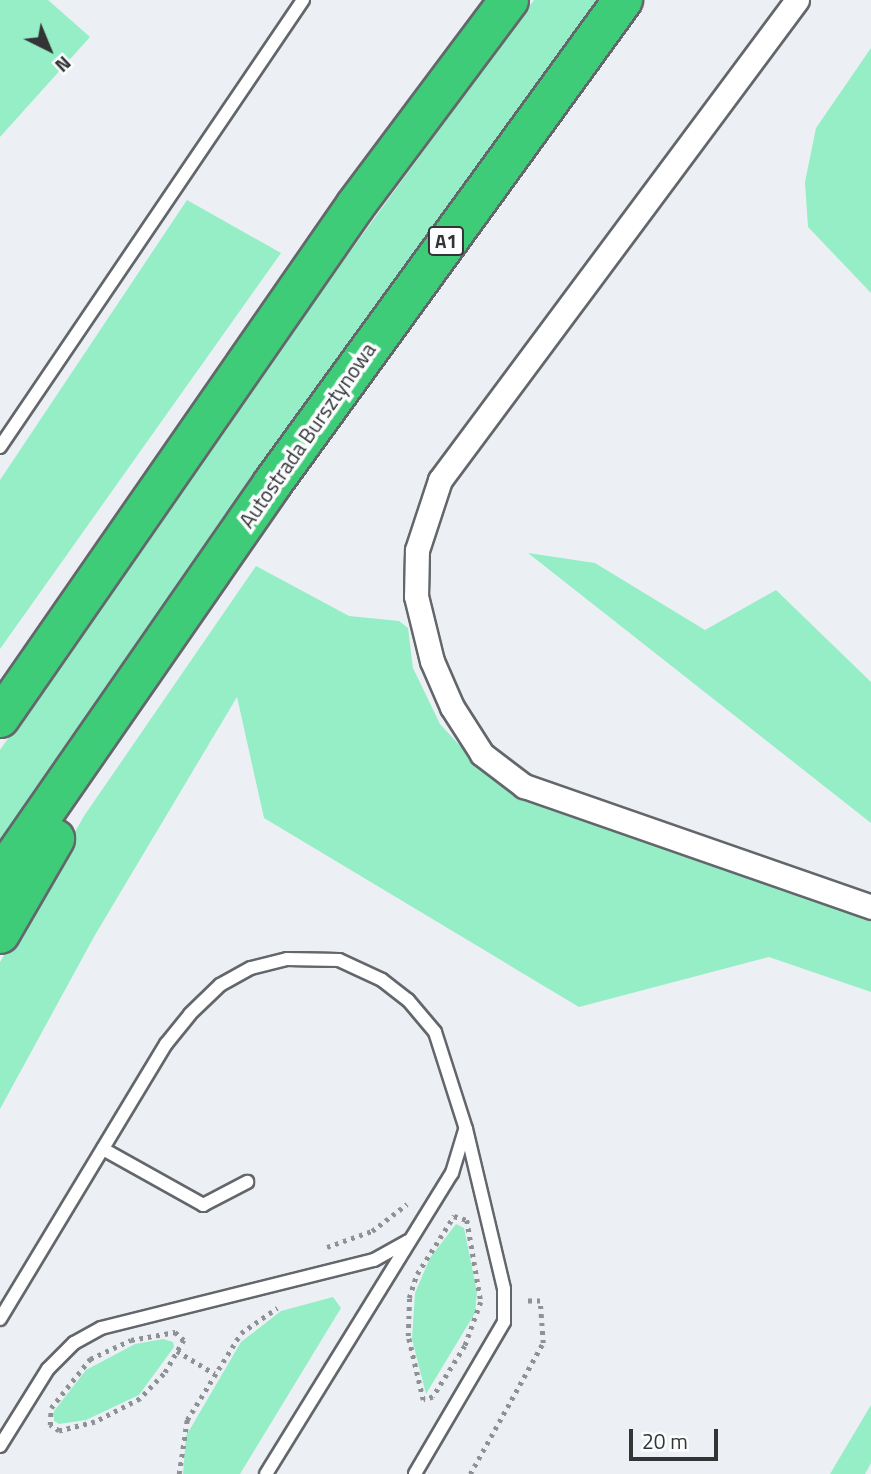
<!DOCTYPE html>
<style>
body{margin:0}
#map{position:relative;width:871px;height:1474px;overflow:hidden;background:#ecf0f5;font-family:"Titillium Web",sans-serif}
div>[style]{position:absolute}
.green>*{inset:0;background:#95eec6}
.path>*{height:4.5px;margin-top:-2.25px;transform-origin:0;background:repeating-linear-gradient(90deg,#8f9295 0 3.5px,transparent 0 8.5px)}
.roads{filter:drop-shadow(2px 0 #63676b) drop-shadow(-2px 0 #63676b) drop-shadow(0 2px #63676b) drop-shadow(0 -2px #63676b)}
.lane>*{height:12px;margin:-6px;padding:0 6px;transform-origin:6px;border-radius:6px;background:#fff}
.street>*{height:23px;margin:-11.5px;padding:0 11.5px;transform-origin:11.5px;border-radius:11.5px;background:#fff}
.highway>*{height:38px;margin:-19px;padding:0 19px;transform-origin:19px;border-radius:19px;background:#3ecc78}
span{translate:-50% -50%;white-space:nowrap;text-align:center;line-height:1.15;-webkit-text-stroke:7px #fcfdfe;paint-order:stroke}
.shield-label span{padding:2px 5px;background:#fcfdfe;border:2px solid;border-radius:5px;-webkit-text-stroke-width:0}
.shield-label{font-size:19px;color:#333436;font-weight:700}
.street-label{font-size:21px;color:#333436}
.north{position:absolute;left:14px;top:14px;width:70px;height:70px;-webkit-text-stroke:5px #fcfdfe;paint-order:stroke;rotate:137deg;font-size:19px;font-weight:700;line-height:28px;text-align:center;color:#333436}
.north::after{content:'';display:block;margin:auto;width:24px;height:32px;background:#333436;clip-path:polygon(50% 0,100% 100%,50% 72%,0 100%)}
.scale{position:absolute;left:629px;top:1429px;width:89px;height:32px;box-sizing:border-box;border:4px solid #333436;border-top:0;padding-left:9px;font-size:21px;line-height:24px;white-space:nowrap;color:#333436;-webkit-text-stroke:5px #fcfdfe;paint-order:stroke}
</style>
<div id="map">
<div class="green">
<i style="clip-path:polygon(0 0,48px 0,90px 37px,0 137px)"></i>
<i style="clip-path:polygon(534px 0,597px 0,283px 432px,0 841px,0 750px,322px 290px)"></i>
<i style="clip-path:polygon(871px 48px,871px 293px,808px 227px,805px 182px,816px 128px)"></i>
<i style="clip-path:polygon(187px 200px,281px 253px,0 649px,0 480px)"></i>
<i style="clip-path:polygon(528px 553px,595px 563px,705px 630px,776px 590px,871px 682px,871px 823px)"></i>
<i style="clip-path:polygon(256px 566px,349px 616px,399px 621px,408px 628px,413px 668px,440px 724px,475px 762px,514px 791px,562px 814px,871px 918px,871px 992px,769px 957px,579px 1007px,264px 818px,237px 697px,95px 935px,0 1109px,0 962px,84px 816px)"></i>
<i style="clip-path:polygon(456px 1224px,464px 1228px,477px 1292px,475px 1313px,426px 1394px,412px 1339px,415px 1293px,430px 1258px)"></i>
<i style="clip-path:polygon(333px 1297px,341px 1308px,240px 1474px,183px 1474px,186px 1436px,241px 1342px,281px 1311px)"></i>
<i style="clip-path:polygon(163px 1339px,173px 1342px,174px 1347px,139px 1395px,86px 1420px,59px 1424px,54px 1421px,54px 1411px,86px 1370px,135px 1344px)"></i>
<i style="clip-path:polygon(871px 1405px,871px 1463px,865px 1474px,830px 1474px)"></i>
</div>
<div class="path">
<i style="left:454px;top:1216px;width:14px;rotate:17deg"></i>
<i style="left:467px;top:1220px;width:83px;rotate:80.3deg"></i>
<i style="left:481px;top:1302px;width:47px;rotate:110deg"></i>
<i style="left:465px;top:1346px;width:60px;rotate:122.1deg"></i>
<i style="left:433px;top:1397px;width:10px;rotate:163deg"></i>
<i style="left:423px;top:1400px;width:66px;rotate:-103.2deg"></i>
<i style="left:408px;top:1336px;width:38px;rotate:-88deg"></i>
<i style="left:409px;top:1298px;width:25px;rotate:-72deg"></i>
<i style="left:417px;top:1274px;width:69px;rotate:-57.5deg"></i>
<i style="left:327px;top:1247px;width:48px;rotate:-19.6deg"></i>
<i style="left:372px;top:1231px;width:44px;rotate:-37.6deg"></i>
<i style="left:175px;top:1332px;width:12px;rotate:42deg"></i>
<i style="left:184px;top:1340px;width:39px;rotate:120deg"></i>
<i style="left:164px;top:1374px;width:35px;rotate:134deg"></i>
<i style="left:140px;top:1399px;width:51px;rotate:152.9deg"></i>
<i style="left:95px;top:1422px;width:37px;rotate:166deg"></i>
<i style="left:59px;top:1431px;width:11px;rotate:-146deg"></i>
<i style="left:50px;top:1425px;width:17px;rotate:-87deg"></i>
<i style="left:51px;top:1408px;width:63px;rotate:-51.5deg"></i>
<i style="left:90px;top:1359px;width:45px;rotate:-24.9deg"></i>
<i style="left:131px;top:1340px;width:45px;rotate:-10.3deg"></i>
<i style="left:177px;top:1351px;width:44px;rotate:31.2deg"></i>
<i style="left:179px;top:1474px;width:55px;rotate:-81.6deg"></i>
<i style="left:187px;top:1420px;width:102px;rotate:-58.2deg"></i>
<i style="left:241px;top:1333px;width:44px;rotate:-34.8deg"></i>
<i style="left:470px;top:1474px;width:150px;rotate:-60.9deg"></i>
<i style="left:543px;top:1343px;width:42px;rotate:-94.1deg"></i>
<i style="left:540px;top:1301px;width:16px;rotate:180deg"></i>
</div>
<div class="roads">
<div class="lane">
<i style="left:0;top:447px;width:540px;rotate:-55.87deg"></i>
<i style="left:103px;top:1149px;width:115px;rotate:29.2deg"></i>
<i style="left:203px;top:1205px;width:50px;rotate:-27.6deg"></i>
<i style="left:0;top:1319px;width:321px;rotate:-58.9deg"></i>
<i style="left:166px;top:1044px;width:38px;rotate:-51deg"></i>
<i style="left:190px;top:1014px;width:42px;rotate:-44deg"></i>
<i style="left:220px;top:985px;width:35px;rotate:-29deg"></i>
<i style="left:251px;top:968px;width:37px;rotate:-14deg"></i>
<i style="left:287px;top:959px;width:52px;rotate:1.1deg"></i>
<i style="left:339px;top:960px;width:47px;rotate:24.9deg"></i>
<i style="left:382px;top:980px;width:33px;rotate:38deg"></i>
<i style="left:408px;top:1000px;width:42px;rotate:49.8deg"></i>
<i style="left:435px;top:1032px;width:102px;rotate:72.3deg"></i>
<i style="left:466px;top:1129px;width:164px;rotate:76.6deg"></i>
<i style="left:504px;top:1289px;width:33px;rotate:90deg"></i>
<i style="left:504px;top:1322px;width:176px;rotate:120.4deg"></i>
<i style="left:0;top:1446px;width:91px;rotate:-58.1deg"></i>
<i style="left:48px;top:1369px;width:37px;rotate:-45deg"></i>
<i style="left:74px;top:1343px;width:31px;rotate:-29deg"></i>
<i style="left:101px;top:1328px;width:281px;rotate:-14deg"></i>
<i style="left:374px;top:1260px;width:39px;rotate:-29deg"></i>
<i style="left:266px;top:1474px;width:354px;rotate:-58.3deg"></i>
<i style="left:452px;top:1173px;width:45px;rotate:-73.2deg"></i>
</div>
<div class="street">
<i style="left:797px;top:0;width:598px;rotate:126.64deg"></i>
<i style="left:440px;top:480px;width:74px;rotate:108.2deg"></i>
<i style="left:417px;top:550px;width:46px;rotate:91.2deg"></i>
<i style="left:416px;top:596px;width:67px;rotate:76.2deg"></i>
<i style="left:432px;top:661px;width:50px;rotate:66.5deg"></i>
<i style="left:452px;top:707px;width:56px;rotate:57.4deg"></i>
<i style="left:482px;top:754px;width:53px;rotate:37.3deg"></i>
<i style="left:524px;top:786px;width:367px;rotate:19.2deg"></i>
</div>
<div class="highway">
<i style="left:0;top:718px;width:623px;rotate:-55.26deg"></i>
<i style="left:355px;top:206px;width:257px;rotate:-53.2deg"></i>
<i style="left:0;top:877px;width:478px;rotate:-55.3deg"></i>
<i style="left:272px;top:484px;width:598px;rotate:-54.05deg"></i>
<i style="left:0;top:934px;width:110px;rotate:-59.9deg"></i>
</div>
</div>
<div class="shield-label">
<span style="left:446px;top:241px">A1</span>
</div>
<div class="street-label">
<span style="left:307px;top:435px;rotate:-55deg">Autostrada Bursztynowa</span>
</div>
<div class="north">N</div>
<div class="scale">20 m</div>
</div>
